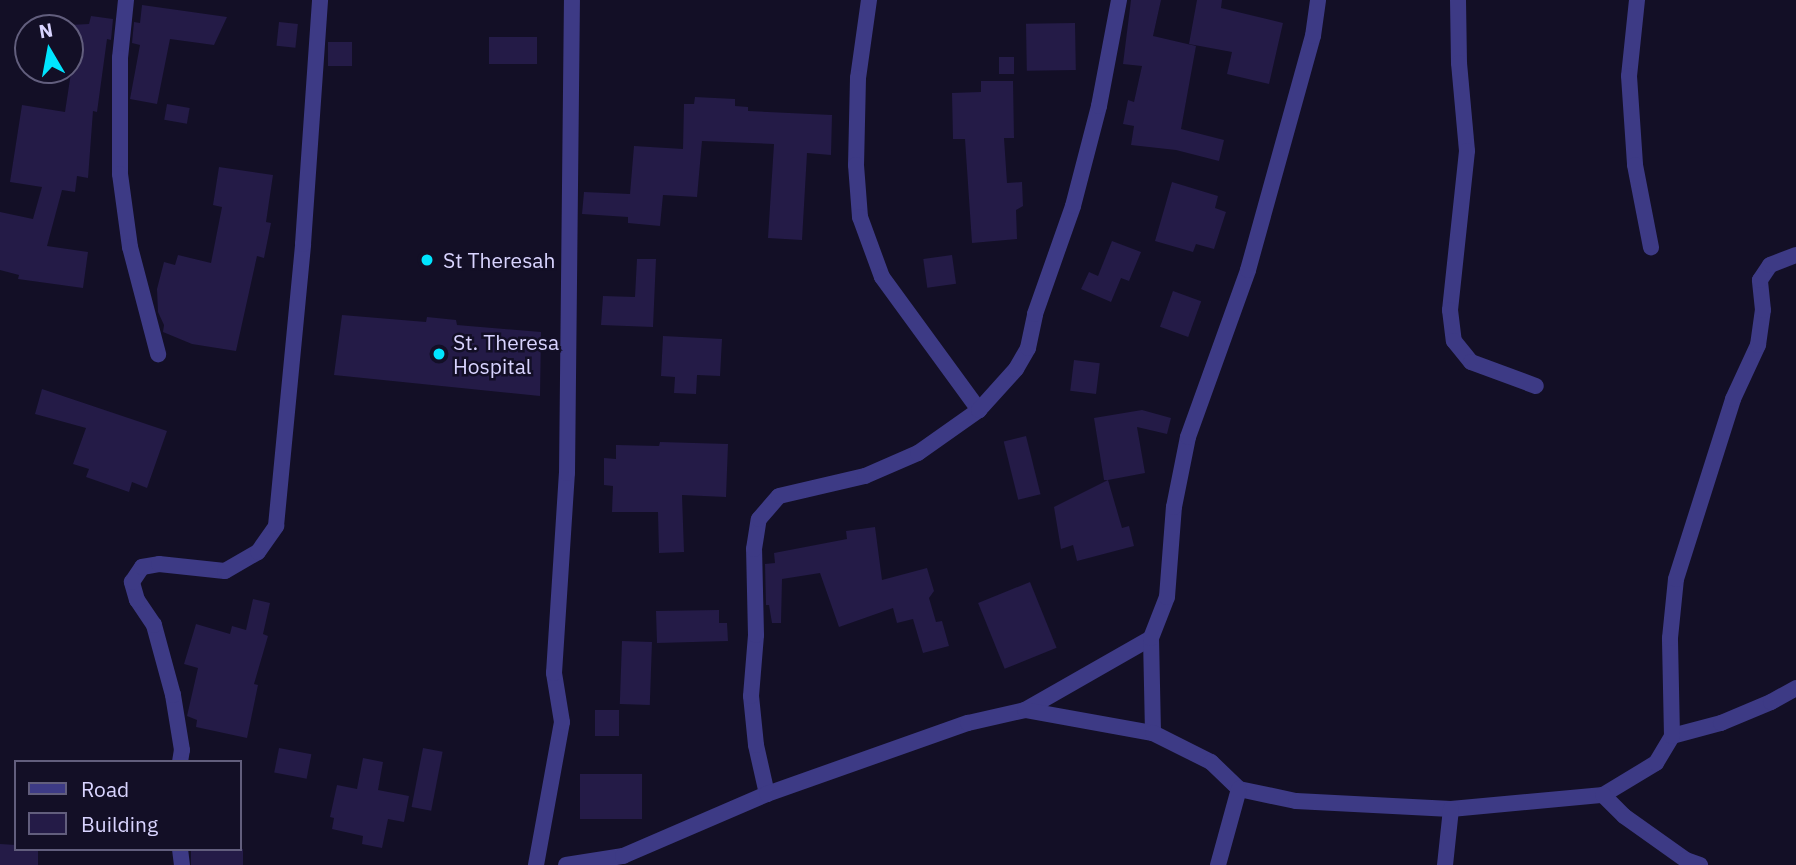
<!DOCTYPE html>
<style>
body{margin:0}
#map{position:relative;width:1796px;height:865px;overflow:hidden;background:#130f26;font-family:"IBM Plex Sans",sans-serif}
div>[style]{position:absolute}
.building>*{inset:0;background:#241b47;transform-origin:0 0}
.minor>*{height:16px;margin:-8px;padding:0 8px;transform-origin:8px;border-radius:8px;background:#3d3a85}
.dots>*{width:19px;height:19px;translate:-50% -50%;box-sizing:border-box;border:4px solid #130f26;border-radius:50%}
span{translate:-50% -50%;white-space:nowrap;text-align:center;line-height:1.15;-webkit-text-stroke:5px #130f26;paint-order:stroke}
.poi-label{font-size:21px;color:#d9d4ff}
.left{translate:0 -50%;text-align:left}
.legend{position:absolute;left:14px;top:760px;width:228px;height:91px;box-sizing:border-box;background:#130f26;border:2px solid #625e7d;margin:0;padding:9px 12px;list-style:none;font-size:21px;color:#d9d4ff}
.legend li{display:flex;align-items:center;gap:14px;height:35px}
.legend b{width:35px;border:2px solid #625e7d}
.north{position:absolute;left:14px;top:14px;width:70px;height:70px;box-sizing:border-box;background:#130f26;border:2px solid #625e7d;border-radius:50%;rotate:350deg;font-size:19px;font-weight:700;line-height:28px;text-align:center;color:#d9d4ff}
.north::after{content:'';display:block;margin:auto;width:24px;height:32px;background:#00e5ff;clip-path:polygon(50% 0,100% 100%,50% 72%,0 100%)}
</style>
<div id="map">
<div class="building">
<i style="clip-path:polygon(1131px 0,1161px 0,1153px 36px,1196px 46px,1181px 129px,1224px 140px,1219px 161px,1176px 150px,1131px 145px,1134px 126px,1123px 124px,1128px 100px,1134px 102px,1142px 66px,1123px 64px)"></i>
<i style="clip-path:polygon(1197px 0,1222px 0,1221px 8px,1283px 23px,1269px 84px,1227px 74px,1232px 52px,1189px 44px)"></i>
<i style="clip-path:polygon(142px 5px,227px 17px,214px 45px,170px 39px,157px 104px,130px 99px,140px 45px,132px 43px,134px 22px,140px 23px)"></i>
<i style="clip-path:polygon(91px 16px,113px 19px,111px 40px,107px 39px,97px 112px,93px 111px,88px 178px,77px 176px,75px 192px,62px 190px,47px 246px,88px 252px,83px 288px,18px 279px,19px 275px,0 270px,0 212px,33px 219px,42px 187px,10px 182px,22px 105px,65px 112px,74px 53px,70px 53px,70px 25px,89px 24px)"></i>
<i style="left:279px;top:22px;width:19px;height:24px;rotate:6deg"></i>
<i style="left:1075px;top:23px;width:47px;height:49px;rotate:89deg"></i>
<i style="left:537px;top:37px;width:27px;height:48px;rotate:90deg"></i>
<i style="left:328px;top:42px;width:24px;height:24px"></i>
<i style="left:999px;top:57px;width:15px;height:17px"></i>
<i style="clip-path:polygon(981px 81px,1013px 81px,1014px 138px,1004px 138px,1007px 183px,1022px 182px,1023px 206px,1016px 210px,1017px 239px,972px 243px,965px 139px,953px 139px,952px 93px,981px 92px)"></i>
<i style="clip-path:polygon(695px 97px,735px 99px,735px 106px,748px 107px,748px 111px,832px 115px,831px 155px,807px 153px,802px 240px,768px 238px,774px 144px,702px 141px,697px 197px,663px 195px,660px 226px,628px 223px,628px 217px,582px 214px,584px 192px,630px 194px,634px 146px,683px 149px,684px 104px,694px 104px)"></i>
<i style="left:167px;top:104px;width:23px;height:16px;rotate:10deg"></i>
<i style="clip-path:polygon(219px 167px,273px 175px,266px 222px,271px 223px,264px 258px,257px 256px,236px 351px,192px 344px,163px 332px,164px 325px,158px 312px,157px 289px,164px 262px,175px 265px,178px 255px,211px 263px,222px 207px,213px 205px)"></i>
<i style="clip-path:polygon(1172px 182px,1218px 196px,1215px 208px,1226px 212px,1214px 249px,1196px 244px,1193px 252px,1155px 241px)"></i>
<i style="clip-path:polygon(1112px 241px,1141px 252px,1129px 281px,1121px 278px,1111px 302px,1081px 289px,1089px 272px,1098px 276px)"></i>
<i style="left:952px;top:255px;width:29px;height:29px;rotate:82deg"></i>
<i style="clip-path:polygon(637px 259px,656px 259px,653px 327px,601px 325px,603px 296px,635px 297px)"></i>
<i style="left:1173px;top:291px;width:30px;height:38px;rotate:20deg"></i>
<i style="clip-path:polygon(342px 315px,426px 322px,427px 317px,456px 320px,457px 325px,541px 332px,540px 396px,334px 375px)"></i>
<i style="clip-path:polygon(663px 336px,722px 339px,720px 376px,697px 375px,696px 394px,674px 393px,675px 377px,661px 376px)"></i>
<i style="left:1074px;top:360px;width:26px;height:31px;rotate:7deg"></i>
<i style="clip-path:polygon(42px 389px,167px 431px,147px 488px,132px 482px,129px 492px,86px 477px,89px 469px,73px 464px,86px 428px,35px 414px)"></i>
<i style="clip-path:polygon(1142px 410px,1171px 418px,1167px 434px,1137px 427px,1145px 473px,1108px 480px,1122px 528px,1129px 526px,1134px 546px,1077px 561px,1073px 545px,1061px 549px,1054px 507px,1108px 480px,1104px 480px,1094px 418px)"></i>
<i style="left:1026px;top:436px;width:60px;height:23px;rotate:76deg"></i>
<i style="clip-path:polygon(660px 442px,728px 444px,726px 497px,682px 495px,684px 552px,659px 553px,658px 512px,612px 512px,613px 486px,604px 485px,604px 458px,616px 459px,616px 445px,659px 446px)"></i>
<i style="clip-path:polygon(875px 527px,882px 580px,927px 568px,934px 591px,929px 598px,936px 622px,942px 621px,949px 646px,923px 653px,913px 619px,897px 623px,893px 608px,839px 627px,820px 573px,782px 579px,781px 623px,772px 623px,769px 605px,766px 605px,765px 564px,775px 563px,774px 553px,847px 539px,846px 531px)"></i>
<i style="left:1030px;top:582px;width:71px;height:56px;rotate:68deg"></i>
<i style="clip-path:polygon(253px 599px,270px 603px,263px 634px,268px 636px,254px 684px,258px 685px,247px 738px,196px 727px,197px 720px,187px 716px,198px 668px,184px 664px,196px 624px,230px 634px,232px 626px,246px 630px)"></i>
<i style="clip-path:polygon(719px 610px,719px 623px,727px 623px,728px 641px,657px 643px,656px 611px)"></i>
<i style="left:622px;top:641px;width:30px;height:63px;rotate:2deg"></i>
<i style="left:595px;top:710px;width:24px;height:26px"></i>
<i style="left:279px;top:748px;width:33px;height:25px;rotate:11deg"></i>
<i style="left:423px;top:748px;width:20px;height:60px;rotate:11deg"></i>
<i style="clip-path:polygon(363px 758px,383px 762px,378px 790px,409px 796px,404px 822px,388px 819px,382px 848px,362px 844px,363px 836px,332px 829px,334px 818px,330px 817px,337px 785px,357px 789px)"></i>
<i style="left:642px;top:774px;width:45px;height:62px;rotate:90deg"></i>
<i style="clip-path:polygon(0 844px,16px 845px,16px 849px,38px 849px,38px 865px,0 865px)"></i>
<i style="left:191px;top:849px;width:52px;height:16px"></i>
</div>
<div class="minor">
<i style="left:126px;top:0;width:58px;rotate:95.9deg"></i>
<i style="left:120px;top:58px;width:116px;rotate:90deg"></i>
<i style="left:120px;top:174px;width:74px;rotate:82.2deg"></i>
<i style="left:130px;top:247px;width:111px;rotate:75.3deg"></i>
<i style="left:869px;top:0;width:79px;rotate:98deg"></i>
<i style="left:858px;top:78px;width:87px;rotate:91.3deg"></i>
<i style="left:856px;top:165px;width:52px;rotate:85.6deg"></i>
<i style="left:860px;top:217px;width:64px;rotate:69.9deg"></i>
<i style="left:882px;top:277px;width:165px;rotate:53.9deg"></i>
<i style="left:1458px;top:0;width:63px;rotate:89.1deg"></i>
<i style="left:1459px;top:63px;width:88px;rotate:84.8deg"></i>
<i style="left:1467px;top:151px;width:160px;rotate:96.1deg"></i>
<i style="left:1450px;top:310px;width:31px;rotate:83deg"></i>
<i style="left:1454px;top:341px;width:27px;rotate:51deg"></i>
<i style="left:1471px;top:362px;width:69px;rotate:20.3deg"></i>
<i style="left:1637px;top:0;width:76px;rotate:96deg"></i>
<i style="left:1629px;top:76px;width:89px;rotate:86.1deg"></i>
<i style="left:1635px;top:165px;width:84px;rotate:79deg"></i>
<i style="left:1025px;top:710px;width:145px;rotate:-29.7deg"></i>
<i style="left:1153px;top:733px;width:95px;rotate:-91.2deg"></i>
<i style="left:1151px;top:638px;width:44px;rotate:-68.7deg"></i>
<i style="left:1167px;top:597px;width:90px;rotate:-85.6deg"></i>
<i style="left:1174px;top:507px;width:71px;rotate:-78.7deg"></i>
<i style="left:1188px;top:437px;width:177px;rotate:-70.2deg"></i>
<i style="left:1248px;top:270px;width:243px;rotate:-74.5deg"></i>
<i style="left:1313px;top:36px;width:36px;rotate:-82deg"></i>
<i style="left:1672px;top:736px;width:51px;rotate:-14.9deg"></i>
<i style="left:1721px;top:723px;width:54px;rotate:-22.8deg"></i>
<i style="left:1771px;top:702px;width:29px;rotate:-29deg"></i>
<i style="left:180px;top:762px;width:12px;rotate:-81deg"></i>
<i style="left:182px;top:750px;width:56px;rotate:-99.3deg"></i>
<i style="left:173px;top:695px;width:73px;rotate:-105.2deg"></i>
<i style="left:154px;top:625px;width:30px;rotate:-124deg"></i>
<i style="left:137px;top:600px;width:19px;rotate:-106deg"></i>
<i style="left:132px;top:582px;width:18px;rotate:-56deg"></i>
<i style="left:142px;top:567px;width:17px;rotate:-10deg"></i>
<i style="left:159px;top:564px;width:66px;rotate:6.1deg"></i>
<i style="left:225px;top:571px;width:38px;rotate:-30deg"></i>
<i style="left:258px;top:552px;width:32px;rotate:-55deg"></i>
<i style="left:276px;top:526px;width:283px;rotate:-84.5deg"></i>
<i style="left:303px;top:244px;width:245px;rotate:-86deg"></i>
<i style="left:767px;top:794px;width:50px;rotate:-102.7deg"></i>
<i style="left:756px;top:745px;width:49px;rotate:-95.8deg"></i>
<i style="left:751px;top:696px;width:61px;rotate:-85.3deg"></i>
<i style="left:756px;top:635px;width:86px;rotate:-91.3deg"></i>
<i style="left:754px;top:549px;width:30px;rotate:-81deg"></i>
<i style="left:759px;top:519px;width:30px;rotate:-49deg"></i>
<i style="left:779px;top:496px;width:88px;rotate:-13.1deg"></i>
<i style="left:865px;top:476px;width:58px;rotate:-23.5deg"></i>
<i style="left:918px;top:453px;width:75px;rotate:-35.2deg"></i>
<i style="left:979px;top:410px;width:55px;rotate:-47.9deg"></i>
<i style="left:1016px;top:369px;width:24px;rotate:-60deg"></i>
<i style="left:1028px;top:348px;width:35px;rotate:-78deg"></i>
<i style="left:1035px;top:314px;width:114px;rotate:-70.6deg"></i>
<i style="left:1073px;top:206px;width:103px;rotate:-75.4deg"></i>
<i style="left:1099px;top:106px;width:108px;rotate:-79.3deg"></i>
<i style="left:1603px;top:795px;width:62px;rotate:-31.1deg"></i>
<i style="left:1656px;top:763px;width:31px;rotate:-59deg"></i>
<i style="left:1672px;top:736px;width:98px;rotate:-91.2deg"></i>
<i style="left:1670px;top:638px;width:59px;rotate:-84.2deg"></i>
<i style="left:1676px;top:579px;width:189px;rotate:-72.4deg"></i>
<i style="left:1733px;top:399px;width:60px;rotate:-65.2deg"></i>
<i style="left:1758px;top:345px;width:35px;rotate:-82deg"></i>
<i style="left:1763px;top:310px;width:30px;rotate:-96deg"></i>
<i style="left:1760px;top:280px;width:18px;rotate:-56deg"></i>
<i style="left:1770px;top:265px;width:28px;rotate:-21deg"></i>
<i style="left:180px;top:849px;width:16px;rotate:83deg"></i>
<i style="left:536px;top:865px;width:145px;rotate:-79.7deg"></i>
<i style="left:562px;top:722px;width:50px;rotate:-99.3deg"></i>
<i style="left:554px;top:673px;width:200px;rotate:-86.3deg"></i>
<i style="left:567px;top:473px;width:473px;rotate:-89.4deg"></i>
<i style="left:566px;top:865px;width:58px;rotate:-9deg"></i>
<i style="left:623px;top:856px;width:157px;rotate:-23.3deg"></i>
<i style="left:767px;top:794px;width:213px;rotate:-19.5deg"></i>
<i style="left:968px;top:723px;width:58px;rotate:-12.8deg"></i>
<i style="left:1025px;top:710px;width:130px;rotate:10.2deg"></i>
<i style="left:1153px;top:733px;width:65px;rotate:26.6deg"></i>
<i style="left:1211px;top:762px;width:39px;rotate:44deg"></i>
<i style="left:1239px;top:789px;width:58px;rotate:11.9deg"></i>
<i style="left:1296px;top:801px;width:155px;rotate:3deg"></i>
<i style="left:1451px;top:809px;width:153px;rotate:-5.3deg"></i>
<i style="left:1603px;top:795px;width:30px;rotate:45deg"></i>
<i style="left:1624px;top:816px;width:76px;rotate:35.4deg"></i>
<i style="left:1686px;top:860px;width:15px;rotate:20deg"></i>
<i style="left:1218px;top:865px;width:79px;rotate:-74.6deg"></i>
<i style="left:1445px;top:865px;width:56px;rotate:-83.9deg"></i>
</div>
<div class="dots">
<i style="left:427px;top:260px;background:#00e5ff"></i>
<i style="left:439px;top:354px;background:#00e5ff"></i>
</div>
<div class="poi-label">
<span class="left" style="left:443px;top:260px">St Theresah</span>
<span class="left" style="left:453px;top:354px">St. Theresa<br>Hospital</span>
</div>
<ul class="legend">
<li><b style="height:9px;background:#3d3a85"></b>Road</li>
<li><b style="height:19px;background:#241b47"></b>Building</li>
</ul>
<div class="north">N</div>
</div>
